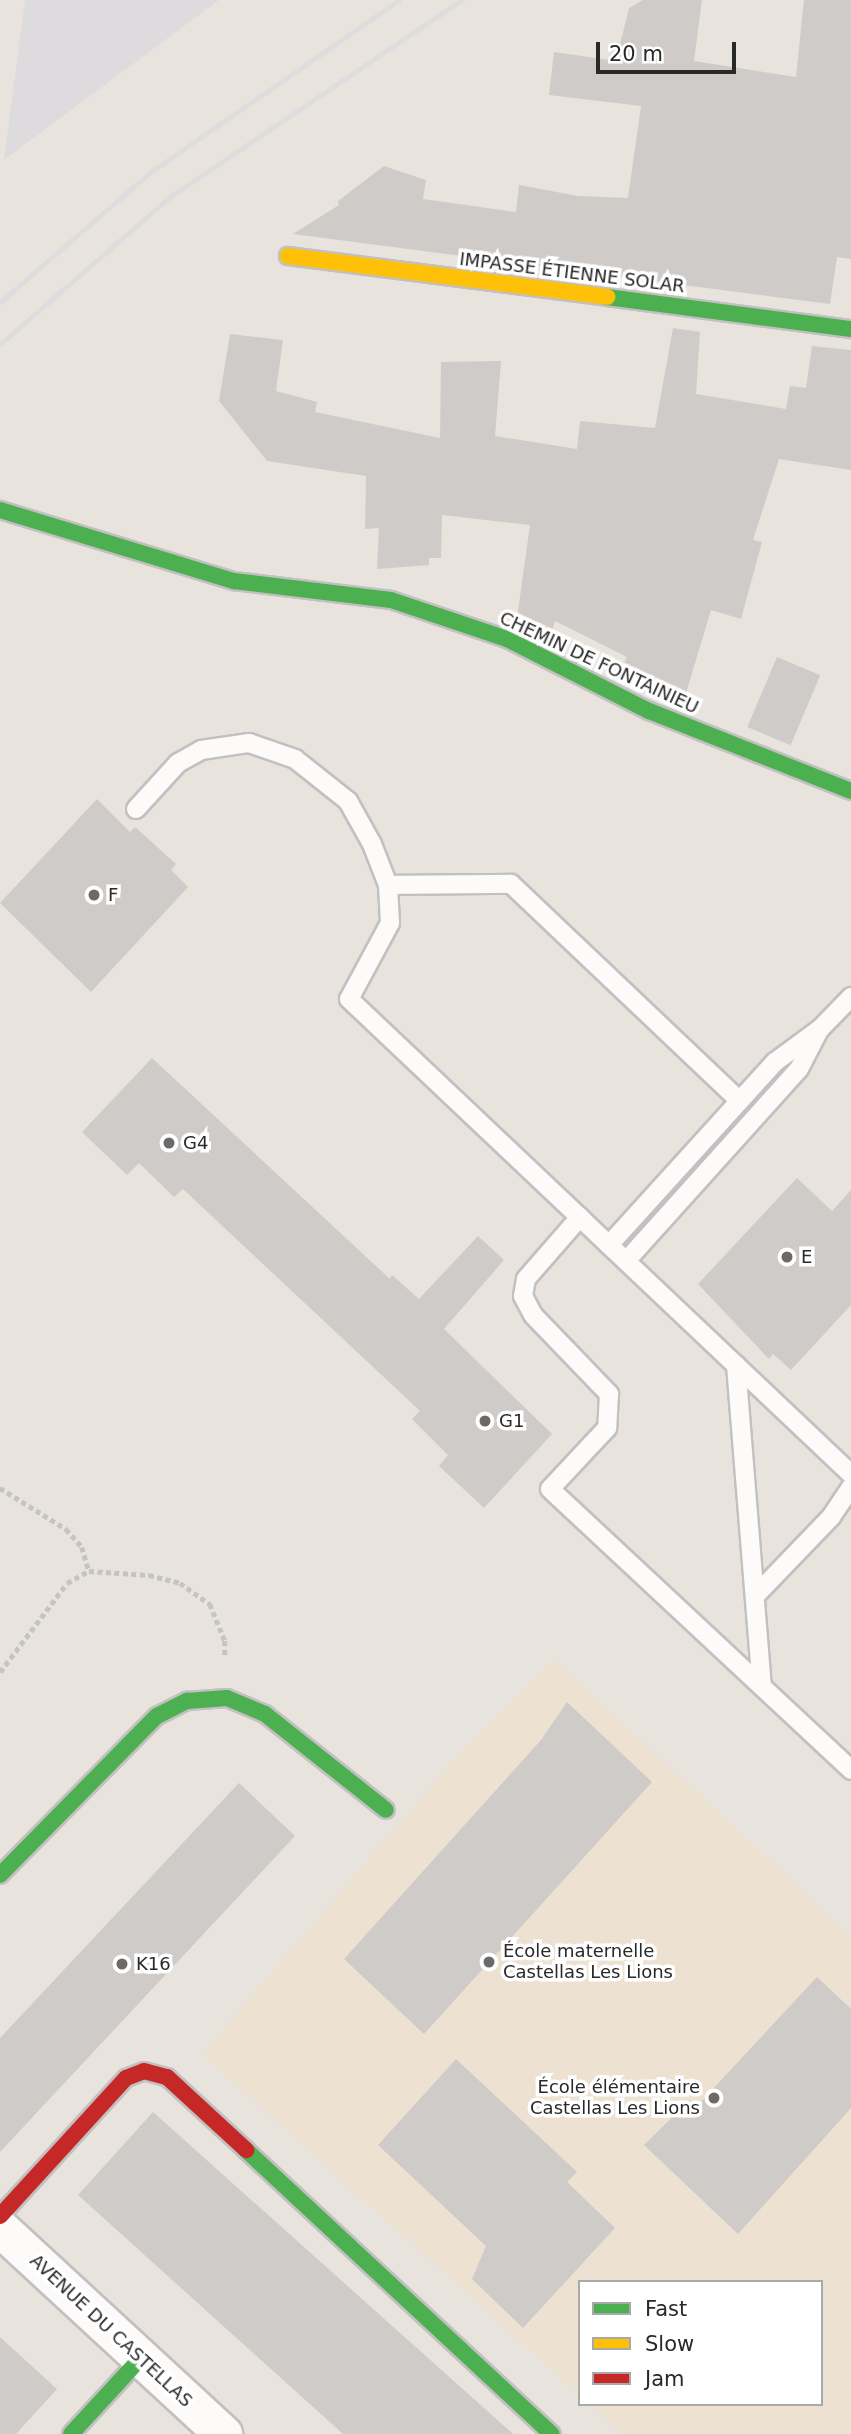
<!DOCTYPE html>
<meta charset="utf-8">
<style>
body{margin:0}
#map{position:relative;width:851px;height:2434px;overflow:hidden;background:#e9e3de;font-family:"DejaVu Sans",sans-serif}
div>[style]{position:absolute}
.industrial>*{inset:0;background:#dedbde}
.education>*{inset:0;background:#ede1d1}
.building>*{inset:0;background:#cfcbc8;transform-origin:0 0}
.path>*{height:4.5px;margin-top:-2.25px;transform-origin:0;background:repeating-linear-gradient(90deg,#c4c4c3 0 5px,transparent 0 8.5px)}
.roads{filter:drop-shadow(2px 0 #c2c0c0) drop-shadow(-2px 0 #c2c0c0) drop-shadow(0 2px #c2c0c0) drop-shadow(0 -2px #c2c0c0)}
.lane>*{height:18px;margin:-9px;padding:0 9px;transform-origin:9px;border-radius:9px;background:#fcfbfa}
.street>*{height:37px;margin:-18.5px;padding:0 18.5px;transform-origin:18.5px;border-radius:18.5px;background:#fcfbfa}
.fast>*{height:16px;margin:-8px;padding:0 8px;transform-origin:8px;border-radius:8px;background:#4caf50}
.slow>*{height:16px;margin:-8px;padding:0 8px;transform-origin:8px;border-radius:8px;background:#ffc107}
.jam>*{height:16px;margin:-8px;padding:0 8px;transform-origin:8px;border-radius:8px;background:#c62828}
.rail>*{height:5px;margin:-2.5px;padding:0 2.5px;transform-origin:2.5px;border-radius:2.5px;background:#ddddde}
.dots>*{width:19px;height:19px;translate:-50% -50%;box-sizing:border-box;border:4px solid #fff;border-radius:50%}
span{translate:-50% -50%;white-space:nowrap;text-align:center;line-height:1.15;-webkit-text-stroke:7px #fff;paint-order:stroke}
.street-label{font-size:18px;color:#292929}
.poi-label{font-size:18px;color:#292929}
.left{translate:0 -50%;text-align:left}
.right{translate:-100% -50%;text-align:right}
.legend{position:absolute;left:578px;top:2280px;width:245px;height:126px;box-sizing:border-box;background:#fff;border:2px solid #a9a9a9;margin:0;padding:9px 12px;list-style:none;font-size:21px;color:#292929}
.legend li{display:flex;align-items:center;gap:14px;height:35px}
.legend b{width:35px;border:2px solid #a9a9a9}
.scale{position:absolute;left:596px;top:42px;width:140px;height:32px;box-sizing:border-box;border:4px solid #292929;border-top:0;padding-left:9px;font-size:21px;line-height:24px;white-space:nowrap;color:#292929;-webkit-text-stroke:5px #fff;paint-order:stroke}
</style>
<div id="map">
<div class="industrial">
<i style="clip-path:polygon(25px 0,219px 0,4px 160px)"></i>
</div>
<div class="education">
<i style="clip-path:polygon(554px 1659px,851px 1937px,851px 2434px,621px 2434px,589px 2404px,821px 2404px,821px 2282px,580px 2282px,580px 2395px,202px 2054px,453px 1761px)"></i>
</div>
<div class="building">
<i style="clip-path:polygon(643px 0,702px 0,694px 61px,796px 77px,804px 0,851px 0,851px 259px,837px 257px,830px 304px,293px 234px,339px 205px,338px 201px,384px 166px,426px 180px,423px 199px,466px 205px,516px 212px,519px 185px,578px 196px,628px 198px,641px 106px,549px 95px,554px 52px,616px 61px,629px 8px)"></i>
<i style="clip-path:polygon(673px 328px,700px 332px,696px 394px,786px 409px,790px 386px,806px 388px,812px 346px,851px 350px,851px 470px,779px 459px,753px 540px,762px 542px,741px 619px,711px 610px,686px 693px,620px 670px,627px 657px,555px 621px,551px 634px,517px 618px,530px 525px,442px 515px,441px 558px,429px 558px,429px 565px,377px 569px,379px 528px,365px 529px,366px 476px,267px 461px,219px 401px,230px 334px,283px 340px,276px 391px,317px 402px,315px 412px,440px 438px,441px 362px,501px 361px,495px 436px,577px 449px,580px 421px,655px 428px)"></i>
<i style="left:777px;top:657px;width:47px;height:76px;rotate:23deg"></i>
<i style="clip-path:polygon(97px 799px,130px 832px,135px 827px,176px 864px,171px 870px,188px 887px,91px 992px,0 903px)"></i>
<i style="clip-path:polygon(152px 1058px,390px 1279px,392px 1275px,419px 1299px,478px 1236px,504px 1260px,444px 1329px,552px 1434px,484px 1508px,439px 1466px,448px 1455px,412px 1419px,420px 1411px,183px 1189px,174px 1197px,139px 1163px,127px 1175px,82px 1132px)"></i>
<i style="clip-path:polygon(797px 1178px,832px 1211px,851px 1190px,851px 1305px,791px 1370px,773px 1354px,769px 1359px,698px 1284px)"></i>
<i style="clip-path:polygon(567px 1702px,652px 1782px,424px 2034px,344px 1959px,541px 1740px)"></i>
<i style="clip-path:polygon(239px 1783px,295px 1836px,0 2152px,0 2038px)"></i>
<i style="clip-path:polygon(817px 1977px,851px 2009px,851px 2108px,738px 2234px,644px 2145px,690px 2100px,697px 2106px)"></i>
<i style="clip-path:polygon(456px 2059px,577px 2172px,567px 2182px,615px 2228px,523px 2328px,472px 2279px,486px 2246px,378px 2145px)"></i>
<i style="clip-path:polygon(153px 2112px,513px 2434px,343px 2434px,78px 2195px)"></i>
<i style="clip-path:polygon(0 2337px,57px 2389px,16px 2434px,0 2434px)"></i>
</div>
<div class="path">
<i style="left:0;top:1488px;width:78px;rotate:31.8deg"></i>
<i style="left:66px;top:1529px;width:24px;rotate:48deg"></i>
<i style="left:82px;top:1547px;width:25px;rotate:74deg"></i>
<i style="left:0;top:1672px;width:111px;rotate:-53deg"></i>
<i style="left:67px;top:1583px;width:25px;rotate:-29deg"></i>
<i style="left:89px;top:1571px;width:60px;rotate:3.8deg"></i>
<i style="left:149px;top:1575px;width:32px;rotate:14deg"></i>
<i style="left:180px;top:1583px;width:37px;rotate:35deg"></i>
<i style="left:210px;top:1604px;width:40px;rotate:68deg"></i>
<i style="left:225px;top:1641px;width:14px;rotate:90deg"></i>
</div>
<div class="roads">
<div class="lane">
<i style="left:136px;top:809px;width:62px;rotate:-47.6deg"></i>
<i style="left:178px;top:763px;width:26px;rotate:-29deg"></i>
<i style="left:201px;top:750px;width:49px;rotate:-8.3deg"></i>
<i style="left:249px;top:743px;width:49px;rotate:19.2deg"></i>
<i style="left:295px;top:759px;width:68px;rotate:38.4deg"></i>
<i style="left:348px;top:801px;width:49px;rotate:60.8deg"></i>
<i style="left:372px;top:844px;width:44px;rotate:68.7deg"></i>
<i style="left:388px;top:885px;width:38px;rotate:87deg"></i>
<i style="left:390px;top:923px;width:86px;rotate:118.3deg"></i>
<i style="left:349px;top:999px;width:691px;rotate:43.42deg"></i>
<i style="left:388px;top:885px;width:123px;rotate:-0.5deg"></i>
<i style="left:511px;top:884px;width:314px;rotate:43.5deg"></i>
<i style="left:580px;top:1217px;width:82px;rotate:131.1deg"></i>
<i style="left:526px;top:1279px;width:17px;rotate:100deg"></i>
<i style="left:523px;top:1296px;width:21px;rotate:62deg"></i>
<i style="left:533px;top:1315px;width:110px;rotate:46.1deg"></i>
<i style="left:609px;top:1394px;width:34px;rotate:93deg"></i>
<i style="left:607px;top:1428px;width:83px;rotate:133.1deg"></i>
<i style="left:550px;top:1489px;width:412px;rotate:43deg"></i>
<i style="left:609px;top:1245px;width:247px;rotate:-47.8deg"></i>
<i style="left:775px;top:1062px;width:56px;rotate:-36.3deg"></i>
<i style="left:820px;top:1029px;width:45px;rotate:-45.9deg"></i>
<i style="left:626px;top:1261px;width:258px;rotate:-48deg"></i>
<i style="left:799px;top:1069px;width:42px;rotate:-62.8deg"></i>
<i style="left:736px;top:1365px;width:322px;rotate:85.4deg"></i>
<i style="left:755px;top:1596px;width:110px;rotate:-46.1deg"></i>
<i style="left:831px;top:1517px;width:36px;rotate:-56deg"></i>
</div>
<div class="street">
<i style="left:0;top:2228px;width:304px;rotate:42.7deg"></i>
</div>
<div class="fast">
<i style="left:607px;top:297px;width:246px;rotate:7.5deg"></i>
<i style="left:0;top:510px;width:245px;rotate:16.9deg"></i>
<i style="left:234px;top:581px;width:158px;rotate:6.9deg"></i>
<i style="left:391px;top:600px;width:122px;rotate:18.6deg"></i>
<i style="left:507px;top:639px;width:159px;rotate:26.9deg"></i>
<i style="left:649px;top:711px;width:217px;rotate:21.6deg"></i>
<i style="left:0;top:1875px;width:223px;rotate:-45.4deg"></i>
<i style="left:157px;top:1716px;width:34px;rotate:-27deg"></i>
<i style="left:187px;top:1701px;width:40px;rotate:-4.3deg"></i>
<i style="left:227px;top:1698px;width:41px;rotate:22.8deg"></i>
<i style="left:265px;top:1714px;width:154px;rotate:38.4deg"></i>
<i style="left:246px;top:2150px;width:417px;rotate:42.9deg"></i>
<i style="left:71px;top:2434px;width:100px;rotate:-47.4deg"></i>
</div>
<div class="slow">
<i style="left:288px;top:256px;width:322px;rotate:7.3deg"></i>
</div>
<div class="jam">
<i style="left:0;top:2216px;width:187px;rotate:-47.6deg"></i>
<i style="left:126px;top:2078px;width:19px;rotate:-21deg"></i>
<i style="left:144px;top:2071px;width:24px;rotate:15deg"></i>
<i style="left:167px;top:2077px;width:108px;rotate:42.7deg"></i>
</div>
</div>
<div class="rail">
<i style="left:0;top:302px;width:201px;rotate:-40.8deg"></i>
<i style="left:152px;top:171px;width:300px;rotate:-34.7deg"></i>
<i style="left:0;top:344px;width:226px;rotate:-40.9deg"></i>
<i style="left:171px;top:196px;width:351px;rotate:-34deg"></i>
</div>
<div class="dots">
<i style="left:94px;top:895px;background:#6c6a68"></i>
<i style="left:169px;top:1143px;background:#6c6a68"></i>
<i style="left:787px;top:1257px;background:#6c6a68"></i>
<i style="left:485px;top:1421px;background:#6c6a68"></i>
<i style="left:489px;top:1962px;background:#6c6a68"></i>
<i style="left:122px;top:1964px;background:#6c6a68"></i>
<i style="left:714px;top:2098px;background:#6c6a68"></i>
</div>
<div class="street-label">
<span style="left:572px;top:273px;rotate:7deg">IMPASSE ÉTIENNE SOLAR</span>
<span style="left:599px;top:663px;rotate:25deg">CHEMIN DE FONTAINIEU</span>
<span style="left:111px;top:2331px;rotate:43deg">AVENUE DU CASTELLAS</span>
</div>
<div class="poi-label">
<span class="left" style="left:108px;top:895px">F</span>
<span class="left" style="left:183px;top:1143px">G4</span>
<span class="left" style="left:801px;top:1257px">E</span>
<span class="left" style="left:499px;top:1421px">G1</span>
<span class="left" style="left:503px;top:1962px">École maternelle<br>Castellas Les Lions</span>
<span class="left" style="left:136px;top:1964px">K16</span>
<span class="right" style="left:700px;top:2098px">École élémentaire<br>Castellas Les Lions</span>
</div>
<ul class="legend">
<li><b style="height:9px;background:#4caf50"></b>Fast</li>
<li><b style="height:9px;background:#ffc107"></b>Slow</li>
<li><b style="height:9px;background:#c62828"></b>Jam</li>
</ul>
<div class="scale">20 m</div>
</div>
